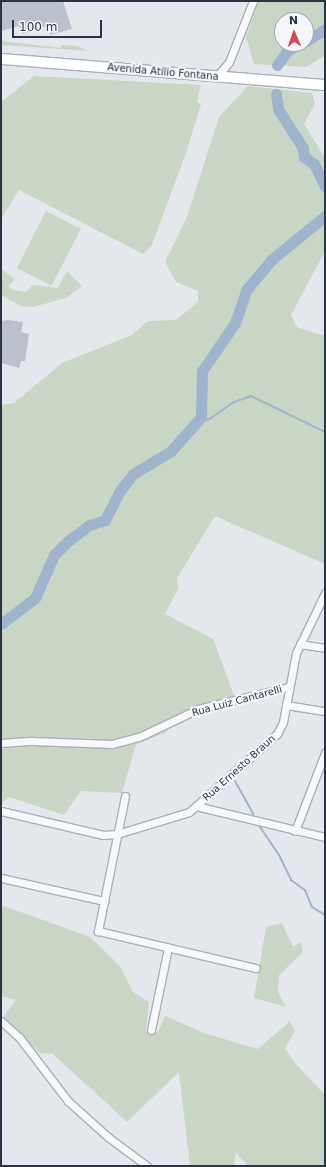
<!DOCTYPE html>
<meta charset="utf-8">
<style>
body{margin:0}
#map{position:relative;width:326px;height:1167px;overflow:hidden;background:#e4e7ec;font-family:"DejaVu Sans",sans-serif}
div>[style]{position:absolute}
.green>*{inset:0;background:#c9d6c5;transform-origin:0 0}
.stream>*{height:2px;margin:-1px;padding:0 1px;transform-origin:1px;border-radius:1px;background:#9fb4cc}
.river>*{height:11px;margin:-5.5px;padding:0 5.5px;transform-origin:5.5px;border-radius:5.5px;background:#9fb4cc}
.building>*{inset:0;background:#bbc0ca}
.roads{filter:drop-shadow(1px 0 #a9aeb7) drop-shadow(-1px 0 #a9aeb7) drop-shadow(0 1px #a9aeb7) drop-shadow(0 -1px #a9aeb7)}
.minor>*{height:7px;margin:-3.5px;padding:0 3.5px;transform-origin:3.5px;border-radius:3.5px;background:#f7f8fa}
.secondary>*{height:10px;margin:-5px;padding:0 5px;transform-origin:5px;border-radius:5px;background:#fff}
span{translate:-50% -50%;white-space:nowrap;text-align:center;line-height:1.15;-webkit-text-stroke:4px #f4f6f9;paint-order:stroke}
.street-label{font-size:10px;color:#2b3445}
.frame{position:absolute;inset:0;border:2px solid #2b3445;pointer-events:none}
.north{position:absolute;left:274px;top:12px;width:40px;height:40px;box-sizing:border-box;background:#f4f6f9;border:1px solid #a4a8b1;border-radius:50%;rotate:358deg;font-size:11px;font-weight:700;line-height:16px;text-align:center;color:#2b3445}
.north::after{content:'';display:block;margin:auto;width:14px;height:18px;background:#d1495b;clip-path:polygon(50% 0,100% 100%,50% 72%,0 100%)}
.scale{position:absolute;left:12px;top:20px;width:90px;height:18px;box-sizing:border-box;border:2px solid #2b3445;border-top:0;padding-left:5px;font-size:12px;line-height:14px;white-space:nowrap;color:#2b3445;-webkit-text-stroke:3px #f4f6f9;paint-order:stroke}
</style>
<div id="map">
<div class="green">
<i style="clip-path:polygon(evenodd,259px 1px,325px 1px,324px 56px,306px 67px,254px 64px,246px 37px,259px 1px,282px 20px,306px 20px,306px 44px,282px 44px,282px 20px)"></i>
<i style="clip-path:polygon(1px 41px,61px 48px,61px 45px,77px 46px,89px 51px,1px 45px)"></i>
<i style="clip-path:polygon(34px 76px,201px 85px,197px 102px,201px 104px,187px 150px,152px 245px,143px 254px,19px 190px,1px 219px,1px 102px)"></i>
<i style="clip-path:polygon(248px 86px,312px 93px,315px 104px,304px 124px,325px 158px,325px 251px,291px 315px,297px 327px,325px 336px,325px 564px,215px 516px,177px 578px,178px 589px,165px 614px,213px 639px,235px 698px,175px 721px,165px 733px,136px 744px,122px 793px,81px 791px,64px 815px,9px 797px,1px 804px,1px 405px,14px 403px,62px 363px,132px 335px,148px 321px,176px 320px,198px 302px,198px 291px,176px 282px,165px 262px,187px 217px,219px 117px)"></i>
<i style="left:46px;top:211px;width:39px;height:64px;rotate:27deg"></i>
<i style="clip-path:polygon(1px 269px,15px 279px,8px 286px,13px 290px,26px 292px,33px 285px,58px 288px,67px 271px,82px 286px,66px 298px,33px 307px,21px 306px,1px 295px)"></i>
<i style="clip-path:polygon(1px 905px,90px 937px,120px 966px,133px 992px,149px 1002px,146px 1032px,158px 1032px,165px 1016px,204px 1033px,258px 1049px,290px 1021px,295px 1031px,285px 1048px,294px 1062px,325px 1095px,325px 1166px,248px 1166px,236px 1153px,234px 1166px,190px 1166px,179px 1072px,127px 1122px,53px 1054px,40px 1053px,3px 1017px,16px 1000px,1px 996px)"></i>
<i style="clip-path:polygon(282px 923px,293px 947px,301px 942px,303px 952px,279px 975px,278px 992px,286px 1007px,254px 998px,266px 927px)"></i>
</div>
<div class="stream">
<i style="left:194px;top:425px;width:18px;rotate:-22deg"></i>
<i style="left:211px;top:418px;width:28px;rotate:-35deg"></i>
<i style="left:234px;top:402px;width:18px;rotate:-19deg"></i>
<i style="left:251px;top:396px;width:82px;rotate:25.9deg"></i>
<i style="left:235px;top:781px;width:38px;rotate:61deg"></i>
<i style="left:258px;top:824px;width:37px;rotate:56deg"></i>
<i style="left:279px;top:855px;width:28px;rotate:64deg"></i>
<i style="left:291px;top:880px;width:17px;rotate:36deg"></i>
<i style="left:305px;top:890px;width:18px;rotate:68deg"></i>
<i style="left:312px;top:907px;width:15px;rotate:32deg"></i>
</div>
<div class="river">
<i style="left:306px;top:41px;width:22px;rotate:-32deg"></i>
<i style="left:277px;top:65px;width:17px;rotate:-54deg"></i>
<i style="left:287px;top:51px;width:13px;rotate:-32deg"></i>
<i style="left:276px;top:94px;width:15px;rotate:82deg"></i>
<i style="left:278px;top:109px;width:46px;rotate:57.3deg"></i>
<i style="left:303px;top:148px;width:9px;rotate:84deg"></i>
<i style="left:304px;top:157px;width:12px;rotate:35deg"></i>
<i style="left:314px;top:164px;width:25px;rotate:64deg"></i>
<i style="left:1px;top:624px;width:43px;rotate:-37.4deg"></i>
<i style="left:35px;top:598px;width:47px;rotate:-66.2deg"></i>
<i style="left:54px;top:555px;width:20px;rotate:-45deg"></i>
<i style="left:68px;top:541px;width:26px;rotate:-37deg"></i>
<i style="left:89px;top:525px;width:17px;rotate:-17deg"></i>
<i style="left:105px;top:520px;width:31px;rotate:-63deg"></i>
<i style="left:119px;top:492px;width:23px;rotate:-52deg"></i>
<i style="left:133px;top:474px;width:44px;rotate:-31.2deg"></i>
<i style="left:171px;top:451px;width:45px;rotate:-48.6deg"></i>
<i style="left:201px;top:417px;width:46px;rotate:-88.8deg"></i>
<i style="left:202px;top:371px;width:58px;rotate:-55.5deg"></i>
<i style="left:235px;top:323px;width:36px;rotate:-71deg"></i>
<i style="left:247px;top:289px;width:38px;rotate:-50deg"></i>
<i style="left:271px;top:260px;width:70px;rotate:-39.2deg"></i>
</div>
<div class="building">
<i style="clip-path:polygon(1px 1px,63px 1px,72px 29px,50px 35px,47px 26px,22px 34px,19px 26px,1px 31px)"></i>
<i style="clip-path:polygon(8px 320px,23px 322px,21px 332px,29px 334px,25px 361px,21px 361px,19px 368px,1px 363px,1px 321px)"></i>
</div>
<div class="roads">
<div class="minor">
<i style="left:217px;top:76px;width:18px;rotate:-49deg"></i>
<i style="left:229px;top:62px;width:66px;rotate:-68.5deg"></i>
<i style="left:300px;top:644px;width:25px;rotate:9deg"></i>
<i style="left:286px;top:705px;width:39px;rotate:9deg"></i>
<i style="left:1px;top:743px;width:31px;rotate:-4deg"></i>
<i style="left:32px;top:741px;width:80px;rotate:2.1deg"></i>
<i style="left:112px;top:744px;width:28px;rotate:-15deg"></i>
<i style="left:139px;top:737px;width:65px;rotate:-25.4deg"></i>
<i style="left:198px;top:709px;width:93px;rotate:-13.7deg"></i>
<i style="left:125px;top:796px;width:138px;rotate:101.3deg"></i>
<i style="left:98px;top:931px;width:162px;rotate:13.2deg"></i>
<i style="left:196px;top:806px;width:133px;rotate:13.5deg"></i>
<i style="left:1px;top:811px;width:105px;rotate:13.2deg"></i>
<i style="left:103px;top:835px;width:14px;rotate:-4deg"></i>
<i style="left:117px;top:834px;width:75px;rotate:-17deg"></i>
<i style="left:189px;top:812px;width:118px;rotate:-41.6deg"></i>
<i style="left:277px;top:734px;width:13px;rotate:-63deg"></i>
<i style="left:283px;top:722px;width:70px;rotate:-79.3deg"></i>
<i style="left:296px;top:653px;width:67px;rotate:-64.2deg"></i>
<i style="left:295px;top:831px;width:84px;rotate:-69deg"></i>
<i style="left:1px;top:878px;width:106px;rotate:12.6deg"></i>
<i style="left:1px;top:1021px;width:24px;rotate:42deg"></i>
<i style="left:19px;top:1037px;width:81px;rotate:52.6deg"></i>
<i style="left:68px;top:1101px;width:54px;rotate:42deg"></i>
<i style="left:108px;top:1137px;width:49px;rotate:36.6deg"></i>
<i style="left:151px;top:1030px;width:84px;rotate:-78.3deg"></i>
</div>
<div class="secondary">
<i style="left:1px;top:59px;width:325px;rotate:4.6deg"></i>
</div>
</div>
<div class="street-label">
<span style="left:163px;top:72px;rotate:5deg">Avenida Atílio Fontana</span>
<span style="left:237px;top:701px;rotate:-15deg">Rua Luiz Cantarelli</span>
<span style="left:239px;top:768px;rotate:-42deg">Rua Ernesto Braun</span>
</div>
<div class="frame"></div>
<div class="north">N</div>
<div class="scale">100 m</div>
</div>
